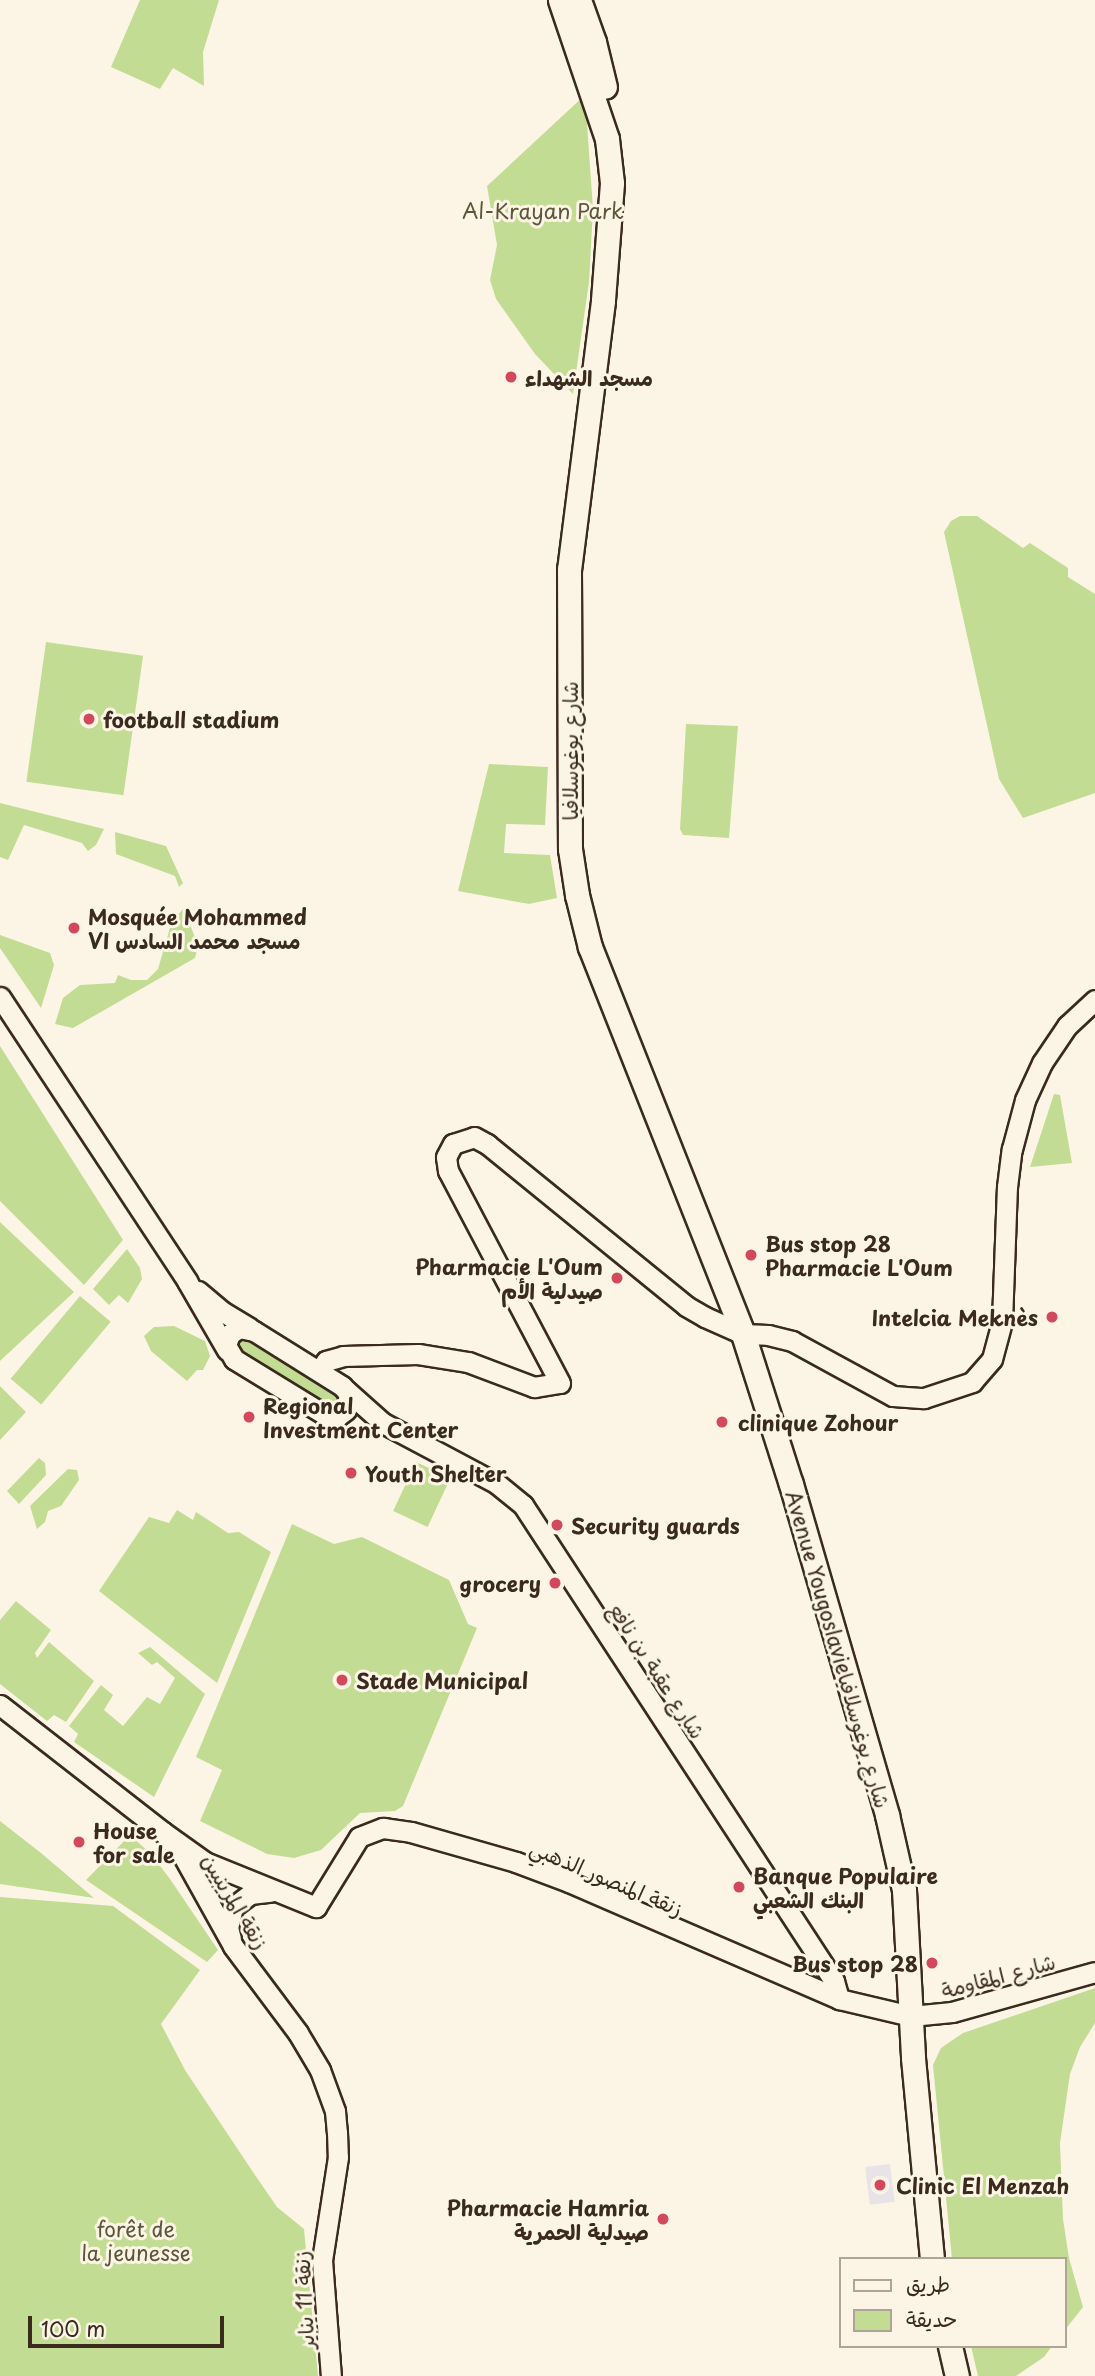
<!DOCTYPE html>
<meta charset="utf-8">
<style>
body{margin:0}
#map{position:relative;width:1095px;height:2376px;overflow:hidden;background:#fcf5e5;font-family:"Playpen Sans","Playpen Sans Arabic",sans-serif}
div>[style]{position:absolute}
.built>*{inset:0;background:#e8e3e6;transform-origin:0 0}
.green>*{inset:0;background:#c3dc93;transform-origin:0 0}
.roads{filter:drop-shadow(2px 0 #3b2a1e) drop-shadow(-2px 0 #3b2a1e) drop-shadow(0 2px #3b2a1e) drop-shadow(0 -2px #3b2a1e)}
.secondary>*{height:19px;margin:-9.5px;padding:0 9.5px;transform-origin:9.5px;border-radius:9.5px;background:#fcf5e5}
.primary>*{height:23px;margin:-11.5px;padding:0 11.5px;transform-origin:11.5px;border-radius:11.5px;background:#fcf5e5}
.dots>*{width:19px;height:19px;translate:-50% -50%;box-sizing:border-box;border:4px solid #fcf5e5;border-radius:50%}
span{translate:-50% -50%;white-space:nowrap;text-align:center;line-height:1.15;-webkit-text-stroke:6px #fcf5e5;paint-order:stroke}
.park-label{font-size:21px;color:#5d563b}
.poi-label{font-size:21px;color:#3b2a1e;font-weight:700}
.left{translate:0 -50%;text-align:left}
.right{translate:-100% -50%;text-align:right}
.street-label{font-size:21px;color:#3b2a1e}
.legend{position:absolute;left:839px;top:2257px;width:228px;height:91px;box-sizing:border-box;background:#fcf5e5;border:2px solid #afa495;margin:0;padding:9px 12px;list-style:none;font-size:21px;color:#3b2a1e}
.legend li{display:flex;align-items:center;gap:14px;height:35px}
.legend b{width:35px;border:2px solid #afa495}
.scale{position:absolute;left:28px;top:2316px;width:196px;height:32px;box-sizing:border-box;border:4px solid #3b2a1e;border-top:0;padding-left:9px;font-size:21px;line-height:24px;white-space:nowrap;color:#3b2a1e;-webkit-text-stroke:5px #fcf5e5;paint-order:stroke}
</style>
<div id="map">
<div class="built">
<i style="left:890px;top:2164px;width:38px;height:25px;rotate:83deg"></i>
</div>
<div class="green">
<i style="clip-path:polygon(140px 0,219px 0,203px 52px,204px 86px,173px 68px,160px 89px,111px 67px)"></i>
<i style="clip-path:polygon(585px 95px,593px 209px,589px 282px,573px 394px,535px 354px,496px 299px,490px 280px,497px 245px,487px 186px)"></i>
<i style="clip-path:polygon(960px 516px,977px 516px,1023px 548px,1030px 543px,1068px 568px,1068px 577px,1095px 594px,1095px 793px,1023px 818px,999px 779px,944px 532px,951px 521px)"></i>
<i style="left:46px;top:642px;width:98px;height:141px;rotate:8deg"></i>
<i style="clip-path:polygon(686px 724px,738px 726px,729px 838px,683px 835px,680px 829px)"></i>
<i style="clip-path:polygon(489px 764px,548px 767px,545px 825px,506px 824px,504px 853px,550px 855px,557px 898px,529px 904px,458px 891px)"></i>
<i style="clip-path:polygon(0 803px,104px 829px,96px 845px,88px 851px,82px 843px,24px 825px,8px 860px,0 857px)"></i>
<i style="clip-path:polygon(115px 832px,166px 846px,183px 883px,179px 887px,175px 876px,116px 854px)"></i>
<i style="clip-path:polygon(184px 908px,198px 946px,195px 958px,73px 1028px,55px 1024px,63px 998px,80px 985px,115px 983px,118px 975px,131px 980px,147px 980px,158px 969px,172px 921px)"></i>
<i style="clip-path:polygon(0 935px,50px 953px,54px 965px,41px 1008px,0 948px)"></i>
<i style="clip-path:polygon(0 1046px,123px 1240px,84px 1285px,0 1201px)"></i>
<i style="clip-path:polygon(1054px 1094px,1060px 1095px,1072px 1163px,1030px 1167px)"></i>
<i style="clip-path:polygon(0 1222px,74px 1292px,0 1361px)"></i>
<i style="clip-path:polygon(127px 1249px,140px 1268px,142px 1279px,128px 1303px,119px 1295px,109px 1305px,93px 1289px)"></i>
<i style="left:80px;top:1296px;width:40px;height:108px;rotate:40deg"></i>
<i style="clip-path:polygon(174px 1326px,205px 1341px,210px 1356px,203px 1370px,197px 1370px,187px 1381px,151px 1351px,144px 1336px,154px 1327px)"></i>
<i style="clip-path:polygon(243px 1336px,338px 1392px,341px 1403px,330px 1409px,239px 1353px,235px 1343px)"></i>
<i style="clip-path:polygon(0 1386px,26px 1412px,0 1440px)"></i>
<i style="clip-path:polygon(39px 1458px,45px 1463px,46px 1475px,19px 1504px,7px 1491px)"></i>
<i style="left:416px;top:1462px;width:38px;height:54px;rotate:25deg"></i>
<i style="clip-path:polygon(68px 1469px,77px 1470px,79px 1480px,61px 1506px,48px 1511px,45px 1522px,37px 1529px,30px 1506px)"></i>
<i style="clip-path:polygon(177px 1510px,193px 1520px,196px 1512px,228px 1533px,239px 1532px,271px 1552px,217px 1683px,99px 1591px,149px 1517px,169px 1523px)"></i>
<i style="clip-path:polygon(292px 1524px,334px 1544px,362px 1537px,449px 1580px,468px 1624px,477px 1628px,403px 1806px,395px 1811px,360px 1813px,321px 1850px,294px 1858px,267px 1854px,200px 1821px,222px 1770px,196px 1757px)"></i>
<i style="clip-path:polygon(16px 1601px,51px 1630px,35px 1653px,37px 1658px,49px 1642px,94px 1681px,66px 1722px,54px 1715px,47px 1721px,0 1684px,0 1620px)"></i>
<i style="clip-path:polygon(150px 1647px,205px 1694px,154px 1797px,74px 1742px,78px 1734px,69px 1726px,101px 1685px,113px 1695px,104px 1710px,123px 1726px,147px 1697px,160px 1704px,175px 1678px,157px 1662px,152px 1665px,138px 1653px)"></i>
<i style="clip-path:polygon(0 1821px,41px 1853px,94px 1898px,0 1884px)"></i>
<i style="clip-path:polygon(130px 1835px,151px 1854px,170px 1879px,218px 1950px,207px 1962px,86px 1880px)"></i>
<i style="clip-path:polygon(0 1897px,113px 1906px,200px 1970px,161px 2024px,185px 2070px,255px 2175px,277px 2207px,304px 2229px,318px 2376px,0 2376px)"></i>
<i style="clip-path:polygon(1095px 1988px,1095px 2023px,1080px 2047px,1070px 2074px,1060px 2143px,1063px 2219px,1069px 2258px,1083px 2307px,1065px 2330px,1065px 2259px,952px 2259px,933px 2065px,941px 2048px,963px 2033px)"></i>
<i style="clip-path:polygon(971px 2346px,1052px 2346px,1044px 2357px,1016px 2376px,978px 2376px)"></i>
</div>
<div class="roads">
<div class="secondary">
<i style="left:0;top:997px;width:340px;rotate:56.6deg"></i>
<i style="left:187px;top:1281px;width:80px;rotate:59.9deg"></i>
<i style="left:198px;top:1291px;width:33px;rotate:40deg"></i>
<i style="left:223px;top:1312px;width:31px;rotate:31deg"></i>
<i style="left:239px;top:1328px;width:15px;rotate:11deg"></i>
<i style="left:254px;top:1331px;width:104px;rotate:32deg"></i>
<i style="left:342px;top:1386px;width:11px;rotate:49deg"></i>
<i style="left:349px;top:1394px;width:16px;rotate:101deg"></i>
<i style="left:346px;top:1410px;width:10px;rotate:143deg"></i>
<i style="left:338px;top:1416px;width:11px;rotate:180deg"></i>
<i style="left:327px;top:1416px;width:109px;rotate:-148.5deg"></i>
<i style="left:234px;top:1359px;width:16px;rotate:-120deg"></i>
<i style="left:226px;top:1345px;width:12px;rotate:-70deg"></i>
<i style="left:230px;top:1334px;width:11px;rotate:-34deg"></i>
<i style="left:319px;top:1371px;width:12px;rotate:-55deg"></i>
<i style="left:326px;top:1361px;width:18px;rotate:-16deg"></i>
<i style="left:343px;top:1356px;width:75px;rotate:-1.5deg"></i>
<i style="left:418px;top:1354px;width:51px;rotate:9.1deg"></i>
<i style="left:468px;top:1362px;width:71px;rotate:20.7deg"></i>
<i style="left:534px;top:1387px;width:26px;rotate:-9deg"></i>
<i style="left:560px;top:1383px;width:240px;rotate:-117.8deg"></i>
<i style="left:448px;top:1171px;width:14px;rotate:-98deg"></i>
<i style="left:446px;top:1157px;width:15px;rotate:-62deg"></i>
<i style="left:453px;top:1144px;width:22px;rotate:-18deg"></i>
<i style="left:474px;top:1137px;width:15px;rotate:28deg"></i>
<i style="left:487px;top:1144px;width:257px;rotate:39.1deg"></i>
<i style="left:686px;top:1306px;width:22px;rotate:30deg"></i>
<i style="left:705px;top:1317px;width:42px;rotate:24.1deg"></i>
<i style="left:743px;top:1334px;width:25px;rotate:2deg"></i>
<i style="left:768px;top:1335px;width:25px;rotate:14deg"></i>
<i style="left:792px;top:1341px;width:115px;rotate:28.6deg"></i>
<i style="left:893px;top:1396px;width:31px;rotate:4deg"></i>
<i style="left:924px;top:1398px;width:51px;rotate:-18.4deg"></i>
<i style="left:972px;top:1382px;width:30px;rotate:-49deg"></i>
<i style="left:992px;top:1359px;width:38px;rotate:-75deg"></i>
<i style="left:1002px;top:1322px;width:135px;rotate:-87.9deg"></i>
<i style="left:1007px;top:1187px;width:38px;rotate:-83deg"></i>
<i style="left:1012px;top:1149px;width:51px;rotate:-75.1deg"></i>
<i style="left:1025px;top:1100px;width:41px;rotate:-65.3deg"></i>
<i style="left:1042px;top:1063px;width:45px;rotate:-56deg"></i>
<i style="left:1067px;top:1026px;width:38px;rotate:-43deg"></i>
<i style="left:346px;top:1390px;width:50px;rotate:41.7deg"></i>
<i style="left:383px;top:1423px;width:128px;rotate:28deg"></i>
<i style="left:496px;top:1483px;width:35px;rotate:39deg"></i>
<i style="left:523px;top:1505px;width:569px;rotate:56.84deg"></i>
<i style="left:834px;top:1981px;width:19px;rotate:74deg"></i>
<i style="left:0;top:1705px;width:207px;rotate:37.9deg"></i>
<i style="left:163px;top:1832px;width:31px;rotate:50deg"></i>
<i style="left:183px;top:1856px;width:103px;rotate:60.9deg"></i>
<i style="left:233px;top:1946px;width:109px;rotate:53.2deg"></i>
<i style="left:298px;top:2033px;width:43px;rotate:59.3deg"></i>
<i style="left:320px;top:2070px;width:44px;rotate:69.9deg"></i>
<i style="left:335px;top:2111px;width:21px;rotate:85deg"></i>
<i style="left:337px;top:2132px;width:25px;rotate:88deg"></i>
<i style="left:338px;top:2157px;width:104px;rotate:98.8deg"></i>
<i style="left:322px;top:2260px;width:116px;rotate:85.6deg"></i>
<i style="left:163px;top:1832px;width:52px;rotate:35.5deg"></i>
<i style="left:205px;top:1862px;width:120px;rotate:22.1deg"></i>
<i style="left:316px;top:1907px;width:82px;rotate:-58.4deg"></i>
<i style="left:359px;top:1837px;width:26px;rotate:-21deg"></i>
<i style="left:383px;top:1828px;width:28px;rotate:8deg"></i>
<i style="left:411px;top:1832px;width:109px;rotate:15.9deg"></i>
<i style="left:516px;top:1862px;width:57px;rotate:20.7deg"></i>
<i style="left:569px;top:1882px;width:294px;rotate:23.4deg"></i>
<i style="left:839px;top:1999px;width:74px;rotate:13.3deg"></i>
<i style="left:911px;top:2016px;width:41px;rotate:-5.6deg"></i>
<i style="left:952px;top:2012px;width:148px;rotate:-15.6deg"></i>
<i style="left:231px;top:1939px;width:11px;rotate:-105deg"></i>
<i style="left:228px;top:1928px;width:22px;rotate:-77deg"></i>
<i style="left:233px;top:1907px;width:21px;rotate:-37deg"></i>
<i style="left:250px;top:1894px;width:20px;rotate:-6deg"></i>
</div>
<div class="primary">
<i style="left:560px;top:0;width:147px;rotate:71.3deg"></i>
<i style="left:607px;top:139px;width:44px;rotate:83.5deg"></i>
<i style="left:612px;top:183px;width:118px;rotate:94.4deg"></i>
<i style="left:603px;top:301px;width:270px;rotate:97.2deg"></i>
<i style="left:569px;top:569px;width:280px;rotate:89.8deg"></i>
<i style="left:570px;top:849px;width:47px;rotate:81.3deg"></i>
<i style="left:577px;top:895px;width:54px;rotate:76deg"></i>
<i style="left:590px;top:947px;width:416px;rotate:68.4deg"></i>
<i style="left:743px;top:1334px;width:157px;rotate:72.3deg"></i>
<i style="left:791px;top:1484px;width:345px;rotate:73.8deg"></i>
<i style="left:887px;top:1815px;width:77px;rotate:77.2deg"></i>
<i style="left:904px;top:1890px;width:168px;rotate:86.9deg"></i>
<i style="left:913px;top:2058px;width:202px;rotate:84.6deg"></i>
<i style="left:579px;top:0;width:45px;rotate:70.3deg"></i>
<i style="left:594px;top:42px;width:46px;rotate:76.3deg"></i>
<i style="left:950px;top:2346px;width:31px;rotate:77deg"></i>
</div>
</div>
<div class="dots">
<i style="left:511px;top:377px;background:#d1495b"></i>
<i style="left:89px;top:719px;background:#d1495b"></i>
<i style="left:74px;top:928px;background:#d1495b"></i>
<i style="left:751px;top:1255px;background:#d1495b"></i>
<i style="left:617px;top:1278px;background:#d1495b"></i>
<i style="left:1052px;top:1317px;background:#d1495b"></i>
<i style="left:249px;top:1417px;background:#d1495b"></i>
<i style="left:722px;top:1422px;background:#d1495b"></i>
<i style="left:351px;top:1473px;background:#d1495b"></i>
<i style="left:557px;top:1525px;background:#d1495b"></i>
<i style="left:555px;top:1583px;background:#d1495b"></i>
<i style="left:342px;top:1680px;background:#d1495b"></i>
<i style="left:79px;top:1842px;background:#d1495b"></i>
<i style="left:739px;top:1887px;background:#d1495b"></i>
<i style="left:932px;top:1963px;background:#d1495b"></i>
<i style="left:880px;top:2185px;background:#d1495b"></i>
<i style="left:663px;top:2219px;background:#d1495b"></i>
</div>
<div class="park-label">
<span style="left:543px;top:210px">Al-Krayan Park</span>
<span style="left:136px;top:2240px">forêt de<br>la jeunesse</span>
</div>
<div class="poi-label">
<span class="left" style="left:525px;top:377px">مسجد الشهداء</span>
<span class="left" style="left:103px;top:719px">football stadium</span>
<span class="left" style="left:88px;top:928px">Mosquée Mohammed<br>VI مسجد محمد السادس</span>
<span class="left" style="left:765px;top:1255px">Bus stop 28<br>Pharmacie L'Oum</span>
<span class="right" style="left:603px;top:1278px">Pharmacie L'Oum<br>صيدلية الأم</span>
<span class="right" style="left:1038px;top:1317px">Intelcia Meknès</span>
<span class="left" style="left:263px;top:1417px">Regional<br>Investment Center</span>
<span class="left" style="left:738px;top:1422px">clinique Zohour</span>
<span class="left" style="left:365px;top:1473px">Youth Shelter</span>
<span class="left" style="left:571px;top:1525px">Security guards</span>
<span class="right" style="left:541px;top:1583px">grocery</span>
<span class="left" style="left:356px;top:1680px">Stade Municipal</span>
<span class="left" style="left:93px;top:1842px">House<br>for sale</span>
<span class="left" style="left:753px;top:1887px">Banque Populaire<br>البنك الشعبي</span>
<span class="right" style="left:918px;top:1963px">Bus stop 28</span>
<span class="left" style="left:896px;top:2185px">Clinic El Menzah</span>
<span class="right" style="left:649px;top:2219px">Pharmacie Hamria<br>صيدلية الحمرية</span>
</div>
<div class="street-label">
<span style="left:569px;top:751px;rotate:-90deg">شارع يوغوسلافيا</span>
<span style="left:839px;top:1649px;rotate:74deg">Avenue Yougoslavieشارع يوغوسلافيا</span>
<span style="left:658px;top:1670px;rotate:57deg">شارع عقبة بن نافع</span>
<span style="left:607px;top:1877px;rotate:23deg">زنقة المنصور الذهبي</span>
<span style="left:236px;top:1901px;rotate:59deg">زنقة المرينيين</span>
<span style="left:998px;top:1975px;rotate:-15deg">شارع المقاومة</span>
<span style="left:303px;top:2300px;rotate:-93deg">زنقة 11 يناير</span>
</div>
<ul class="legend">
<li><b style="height:9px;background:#fcf5e5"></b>طريق</li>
<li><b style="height:19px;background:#c3dc93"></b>حديقة</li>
</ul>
<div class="scale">100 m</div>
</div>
